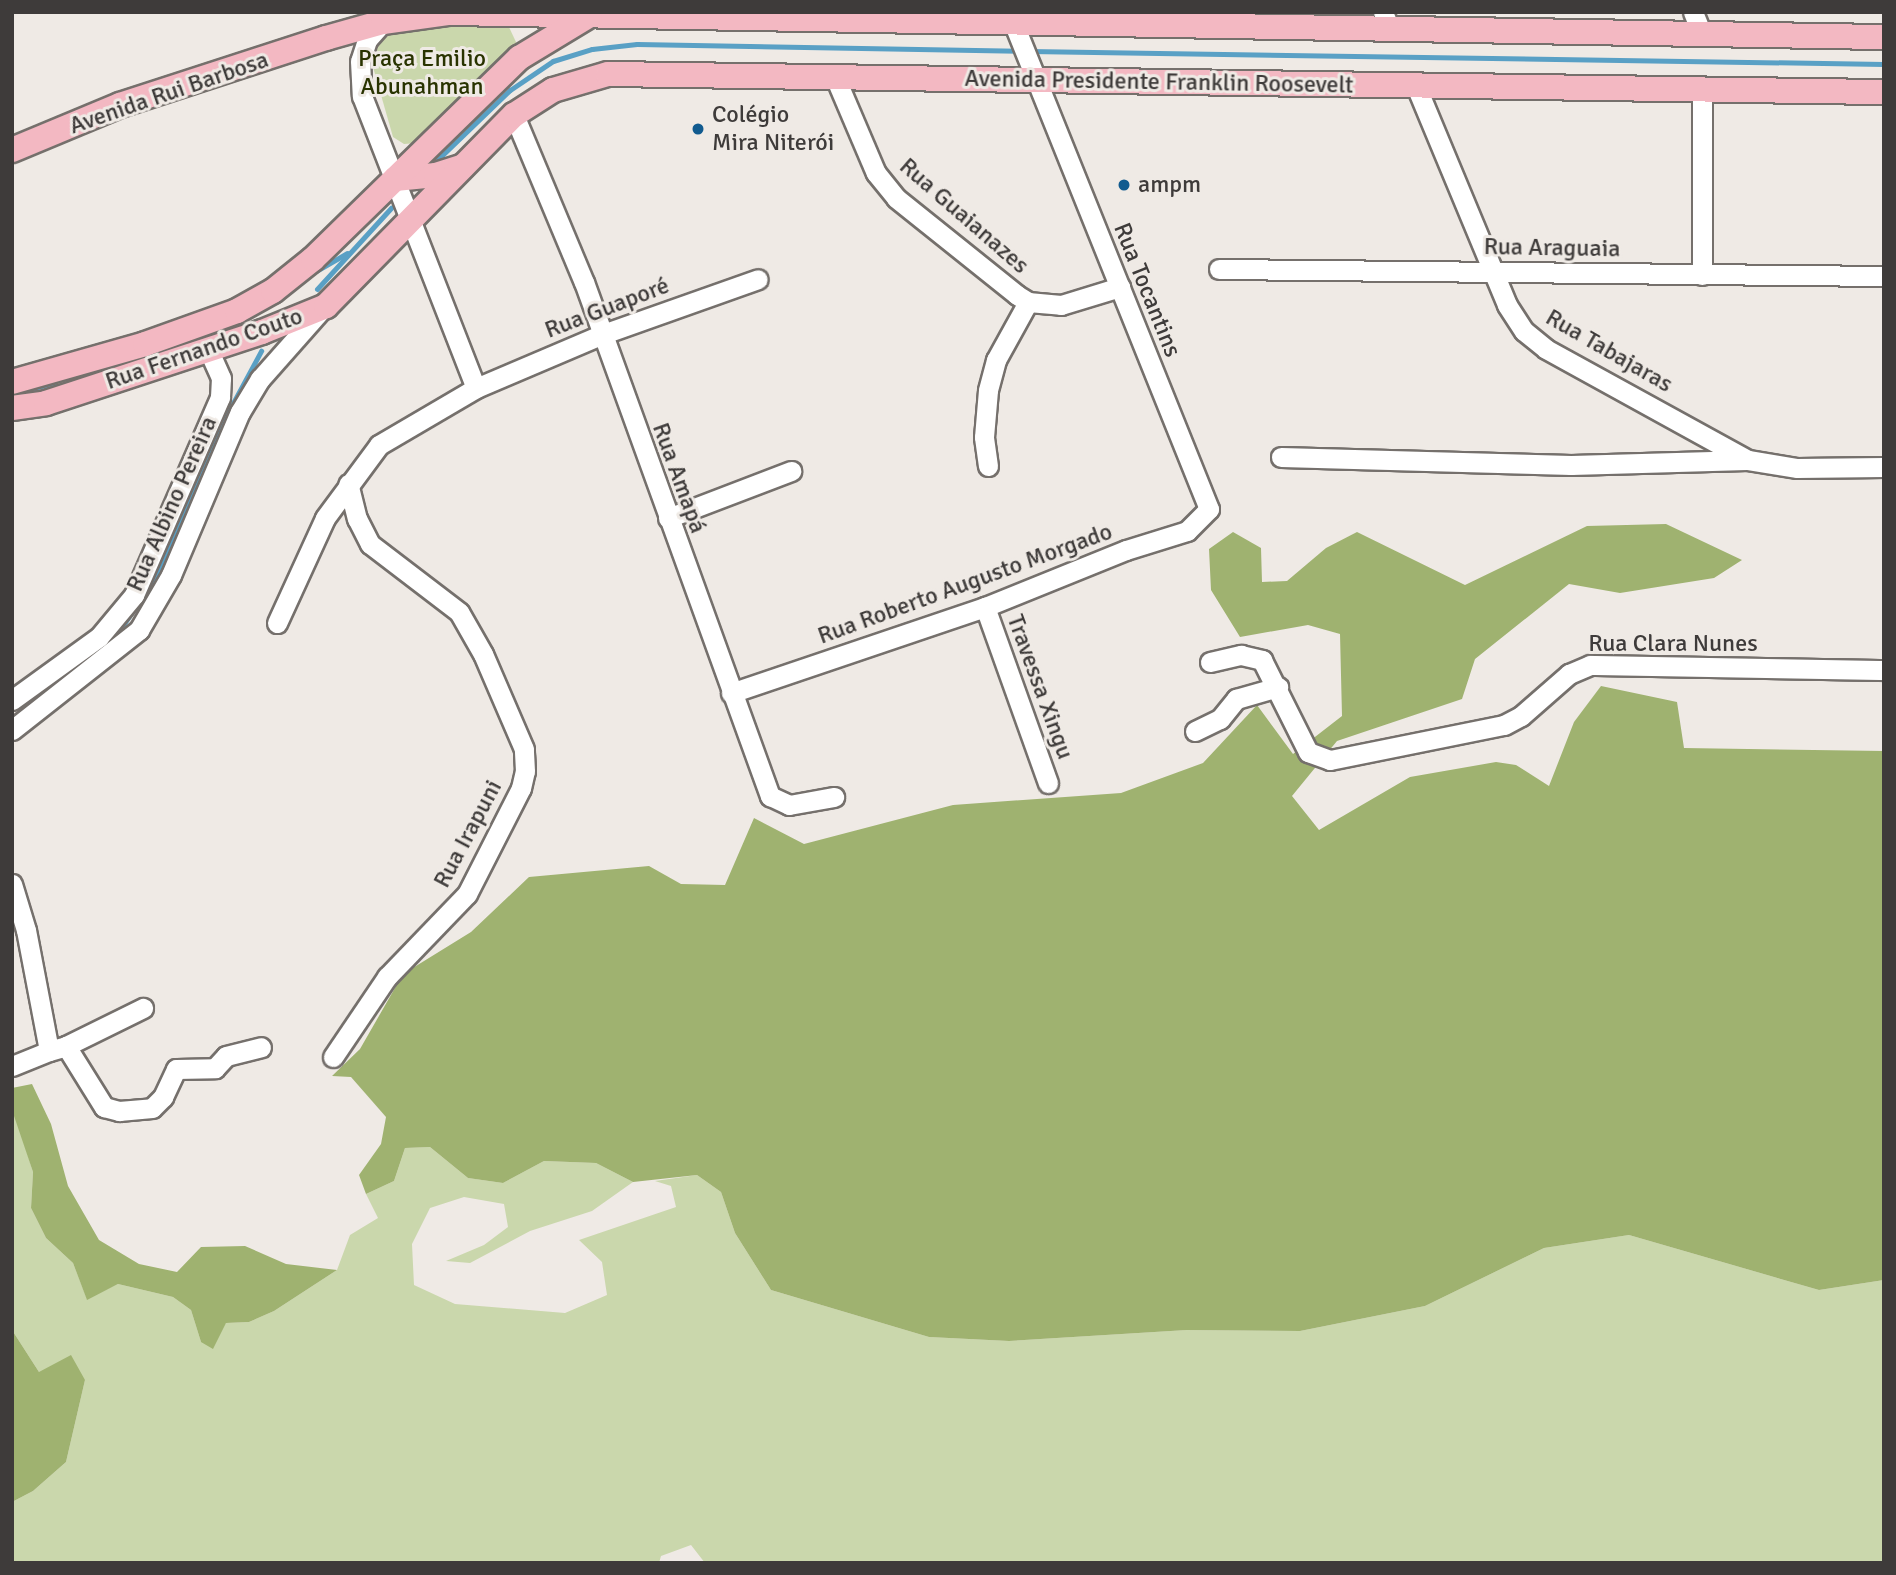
<!DOCTYPE html>
<meta charset="utf-8">
<style>
body{margin:0}
#map{position:relative;width:1896px;height:1575px;overflow:hidden;background:#efeae5;font-family:Signika,sans-serif}
div>[style]{position:absolute}
.green>*{inset:0;background:#cad7ac}
.forest>*{inset:0;background:#9fb270}
.stream>*{height:5px;margin:-2.5px;padding:0 2.5px;transform-origin:2.5px;border-radius:2.5px;background:#59a0c5}
.roads{filter:drop-shadow(2px 0 #75706c) drop-shadow(-2px 0 #75706c) drop-shadow(0 2px #75706c) drop-shadow(0 -2px #75706c)}
.minor>*{height:19px;margin:-9.5px;padding:0 9.5px;transform-origin:9.5px;border-radius:9.5px;background:#fff}
.major>*{height:24px;margin:-12px;padding:0 12px;transform-origin:12px;border-radius:12px;background:#f3b8c2}
.dots>*{width:19px;height:19px;translate:-50% -50%;box-sizing:border-box;border:4px solid #efeae5;border-radius:50%}
span{translate:-50% -50%;white-space:nowrap;text-align:center;line-height:1.15;-webkit-text-stroke:6px #efeae5;paint-order:stroke}
.park-label{font-size:24px;color:#293300}
.street-label{font-size:24px;color:#3e3b3a}
.poi-label{font-size:24px;color:#3e3b3a}
.left{translate:0 -50%;text-align:left}
.frame{position:absolute;inset:0;border:14px solid #3e3b3a;pointer-events:none}
</style>
<div id="map">
<div class="green">
<i style="clip-path:polygon(424px 23px,507px 23px,516px 42px,515px 49px,417px 143px,404px 144px,393px 137px,371px 60px,386px 32px)"></i>
<i style="clip-path:polygon(13px 1108px,33px 1172px,31px 1208px,46px 1238px,73px 1263px,87px 1299px,118px 1284px,173px 1297px,191px 1310px,201px 1342px,226px 1323px,249px 1322px,274px 1311px,337px 1270px,350px 1235px,378px 1218px,366px 1194px,394px 1181px,405px 1148px,430px 1147px,468px 1178px,503px 1183px,544px 1161px,596px 1163px,633px 1182px,592px 1211px,530px 1231px,470px 1263px,446px 1261px,484px 1245px,508px 1227px,504px 1204px,464px 1197px,430px 1208px,412px 1244px,414px 1285px,455px 1304px,565px 1313px,607px 1295px,602px 1262px,579px 1240px,676px 1207px,671px 1186px,655px 1181px,697px 1175px,721px 1192px,735px 1233px,771px 1290px,929px 1337px,1009px 1341px,1187px 1330px,1300px 1331px,1425px 1306px,1544px 1248px,1629px 1235px,1819px 1290px,1884px 1280px,1884px 1563px,705px 1563px,691px 1545px,661px 1556px,659px 1563px,12px 1563px,12px 1502px,33px 1491px,66px 1462px,85px 1380px,39px 1372px,12px 1330px)"></i>
</div>
<div class="forest">
<i style="clip-path:polygon(1666px 524px,1742px 560px,1714px 578px,1620px 593px,1569px 584px,1475px 659px,1462px 699px,1337px 741px,1292px 796px,1319px 830px,1410px 777px,1496px 762px,1516px 765px,1549px 786px,1574px 722px,1601px 686px,1677px 702px,1684px 748px,1884px 751px,1884px 1280px,1819px 1290px,1629px 1235px,1544px 1248px,1425px 1306px,1300px 1331px,1187px 1330px,1009px 1341px,929px 1337px,771px 1290px,735px 1233px,721px 1192px,697px 1175px,633px 1182px,596px 1163px,544px 1161px,503px 1183px,468px 1178px,430px 1147px,405px 1148px,394px 1181px,366px 1194px,359px 1175px,381px 1144px,386px 1117px,351px 1077px,332px 1076px,360px 1049px,403px 974px,471px 932px,529px 877px,649px 866px,681px 884px,725px 885px,754px 818px,804px 844px,953px 805px,1121px 793px,1203px 763px,1257px 705px,1293px 754px,1342px 716px,1340px 634px,1308px 625px,1240px 637px,1211px 590px,1209px 549px,1233px 532px,1261px 548px,1262px 582px,1287px 581px,1326px 548px,1357px 532px,1465px 585px,1587px 526px)"></i>
<i style="clip-path:polygon(32px 1084px,51px 1124px,68px 1186px,99px 1240px,139px 1264px,177px 1272px,201px 1247px,245px 1246px,286px 1264px,337px 1270px,274px 1311px,249px 1322px,226px 1323px,213px 1349px,201px 1342px,191px 1310px,173px 1297px,118px 1284px,87px 1300px,73px 1263px,46px 1238px,31px 1208px,33px 1172px,12px 1110px,12px 1088px)"></i>
<i style="clip-path:polygon(12px 1330px,39px 1372px,71px 1355px,85px 1380px,66px 1462px,33px 1491px,12px 1502px)"></i>
</div>
<div class="stream">
<i style="left:1029px;top:51px;width:855px;rotate:0.87deg"></i>
<i style="left:433px;top:164px;width:107px;rotate:-43.9deg"></i>
<i style="left:510px;top:90px;width:52px;rotate:-34deg"></i>
<i style="left:553px;top:61px;width:41px;rotate:-17.1deg"></i>
<i style="left:592px;top:49px;width:45px;rotate:-6.3deg"></i>
<i style="left:637px;top:44px;width:382px;rotate:1deg"></i>
<i style="left:316px;top:271px;width:36px;rotate:-30deg"></i>
<i style="left:317px;top:289px;width:110px;rotate:-47.6deg"></i>
<i style="left:21px;top:392px;width:35px;rotate:-16deg"></i>
<i style="left:112px;top:641px;width:74px;rotate:-55.5deg"></i>
<i style="left:154px;top:580px;width:164px;rotate:-66.7deg"></i>
<i style="left:219px;top:429px;width:89px;rotate:-61.7deg"></i>
</div>
<div class="roads">
<div class="minor">
<i style="left:1383px;top:12px;width:18px;rotate:68deg"></i>
<i style="left:1693px;top:12px;width:24px;rotate:68deg"></i>
<i style="left:383px;top:22px;width:24px;rotate:132deg"></i>
<i style="left:367px;top:40px;width:22px;rotate:108deg"></i>
<i style="left:360px;top:61px;width:35px;rotate:87deg"></i>
<i style="left:362px;top:96px;width:313px;rotate:68.7deg"></i>
<i style="left:835px;top:77px;width:104px;rotate:66.9deg"></i>
<i style="left:876px;top:173px;width:32px;rotate:51deg"></i>
<i style="left:896px;top:198px;width:155px;rotate:38.7deg"></i>
<i style="left:1017px;top:295px;width:13px;rotate:32deg"></i>
<i style="left:1028px;top:302px;width:33px;rotate:5deg"></i>
<i style="left:1061px;top:305px;width:62px;rotate:-17deg"></i>
<i style="left:1416px;top:86px;width:237px;rotate:67.4deg"></i>
<i style="left:1507px;top:305px;width:31px;rotate:57deg"></i>
<i style="left:1524px;top:331px;width:28px;rotate:39deg"></i>
<i style="left:1546px;top:349px;width:230px;rotate:28.8deg"></i>
<i style="left:1748px;top:460px;width:50px;rotate:9.3deg"></i>
<i style="left:1797px;top:468px;width:87px;rotate:-0.7deg"></i>
<i style="left:514px;top:115px;width:181px;rotate:67.3deg"></i>
<i style="left:584px;top:282px;width:547px;rotate:70.11deg"></i>
<i style="left:770px;top:796px;width:21px;rotate:25deg"></i>
<i style="left:789px;top:805px;width:46px;rotate:-10.1deg"></i>
<i style="left:1219px;top:269px;width:665px;rotate:0.6deg"></i>
<i style="left:1702px;top:275px;width:186px;rotate:-90deg"></i>
<i style="left:1281px;top:457px;width:290px;rotate:1.6deg"></i>
<i style="left:1571px;top:465px;width:176px;rotate:-1.6deg"></i>
<i style="left:988px;top:466px;width:29px;rotate:-98deg"></i>
<i style="left:984px;top:437px;width:47px;rotate:-85.1deg"></i>
<i style="left:988px;top:390px;width:31px;rotate:-75deg"></i>
<i style="left:996px;top:360px;width:66px;rotate:-61.1deg"></i>
<i style="left:668px;top:518px;width:132px;rotate:-20.9deg"></i>
<i style="left:985px;top:607px;width:187px;rotate:70.3deg"></i>
<i style="left:277px;top:623px;width:115px;rotate:-65.4deg"></i>
<i style="left:325px;top:518px;width:91px;rotate:-53.5deg"></i>
<i style="left:379px;top:445px;width:113px;rotate:-30.4deg"></i>
<i style="left:476px;top:388px;width:138px;rotate:-23deg"></i>
<i style="left:603px;top:334px;width:164px;rotate:-19.5deg"></i>
<i style="left:1210px;top:662px;width:32px;rotate:-13deg"></i>
<i style="left:1241px;top:655px;width:22px;rotate:13deg"></i>
<i style="left:1262px;top:660px;width:103px;rotate:63.4deg"></i>
<i style="left:1308px;top:752px;width:23px;rotate:20deg"></i>
<i style="left:1330px;top:760px;width:177px;rotate:-11.4deg"></i>
<i style="left:1504px;top:725px;width:19px;rotate:-28deg"></i>
<i style="left:1521px;top:716px;width:64px;rotate:-41.2deg"></i>
<i style="left:1569px;top:674px;width:23px;rotate:-23deg"></i>
<i style="left:1590px;top:665px;width:294px;rotate:1deg"></i>
<i style="left:731px;top:693px;width:268px;rotate:-18.7deg"></i>
<i style="left:985px;top:607px;width:152px;rotate:-22deg"></i>
<i style="left:1126px;top:550px;width:64px;rotate:-17.3deg"></i>
<i style="left:1187px;top:531px;width:31px;rotate:-45deg"></i>
<i style="left:1209px;top:509px;width:536px;rotate:-111.92deg"></i>
<i style="left:12px;top:700px;width:107px;rotate:-35.9deg"></i>
<i style="left:99px;top:637px;width:55px;rotate:-50.2deg"></i>
<i style="left:134px;top:595px;width:216px;rotate:-66.5deg"></i>
<i style="left:220px;top:397px;width:19px;rotate:-87deg"></i>
<i style="left:221px;top:378px;width:32px;rotate:-114deg"></i>
<i style="left:12px;top:730px;width:162px;rotate:-38.2deg"></i>
<i style="left:139px;top:630px;width:64px;rotate:-59.8deg"></i>
<i style="left:171px;top:575px;width:177px;rotate:-67.1deg"></i>
<i style="left:240px;top:412px;width:39px;rotate:-59deg"></i>
<i style="left:260px;top:379px;width:94px;rotate:-48.5deg"></i>
<i style="left:1195px;top:731px;width:28px;rotate:-26deg"></i>
<i style="left:1220px;top:719px;width:26px;rotate:-51deg"></i>
<i style="left:1236px;top:699px;width:44px;rotate:-15.9deg"></i>
<i style="left:12px;top:884px;width:48px;rotate:73.1deg"></i>
<i style="left:26px;top:930px;width:123px;rotate:79.2deg"></i>
<i style="left:49px;top:1051px;width:18px;rotate:-16deg"></i>
<i style="left:66px;top:1046px;width:72px;rotate:58.1deg"></i>
<i style="left:104px;top:1107px;width:16px;rotate:15deg"></i>
<i style="left:119px;top:1111px;width:33px;rotate:-5deg"></i>
<i style="left:152px;top:1108px;width:16px;rotate:-45deg"></i>
<i style="left:163px;top:1097px;width:31px;rotate:-65deg"></i>
<i style="left:176px;top:1069px;width:39px;rotate:-1deg"></i>
<i style="left:215px;top:1068px;width:16px;rotate:-47deg"></i>
<i style="left:226px;top:1056px;width:36px;rotate:-14deg"></i>
<i style="left:66px;top:1046px;width:86px;rotate:-26.3deg"></i>
<i style="left:333px;top:1057px;width:97px;rotate:-56deg"></i>
<i style="left:387px;top:977px;width:115px;rotate:-46.1deg"></i>
<i style="left:467px;top:894px;width:119px;rotate:-63deg"></i>
<i style="left:521px;top:788px;width:17px;rotate:-77deg"></i>
<i style="left:525px;top:771px;width:22px;rotate:-93deg"></i>
<i style="left:524px;top:749px;width:103px;rotate:-113.3deg"></i>
<i style="left:483px;top:654px;width:48px;rotate:-119.7deg"></i>
<i style="left:459px;top:612px;width:112px;rotate:-142.6deg"></i>
<i style="left:370px;top:544px;width:28px;rotate:-117deg"></i>
<i style="left:357px;top:519px;width:36px;rotate:-104deg"></i>
<i style="left:12px;top:1066px;width:40px;rotate:-22deg"></i>
</div>
<div class="major">
<i style="left:12px;top:150px;width:117px;rotate:-22.6deg"></i>
<i style="left:120px;top:105px;width:217px;rotate:-18deg"></i>
<i style="left:326px;top:38px;width:59px;rotate:-15.7deg"></i>
<i style="left:383px;top:22px;width:67px;rotate:-7.8deg"></i>
<i style="left:449px;top:13px;width:1435px;rotate:0.96deg"></i>
<i style="left:395px;top:179px;width:41px;rotate:-5.6deg"></i>
<i style="left:436px;top:175px;width:28px;rotate:-18deg"></i>
<i style="left:12px;top:382px;width:138px;rotate:-15.9deg"></i>
<i style="left:145px;top:344px;width:98px;rotate:-19.7deg"></i>
<i style="left:237px;top:311px;width:41px;rotate:-29.1deg"></i>
<i style="left:273px;top:291px;width:51px;rotate:-38.7deg"></i>
<i style="left:313px;top:259px;width:288px;rotate:-44.3deg"></i>
<i style="left:519px;top:58px;width:83px;rotate:-31.2deg"></i>
<i style="left:12px;top:408px;width:34px;rotate:-8deg"></i>
<i style="left:46px;top:403px;width:227px;rotate:-18.2deg"></i>
<i style="left:262px;top:332px;width:69px;rotate:-22.1deg"></i>
<i style="left:326px;top:306px;width:268px;rotate:-45.5deg"></i>
<i style="left:514px;top:115px;width:46px;rotate:-32.7deg"></i>
<i style="left:553px;top:90px;width:57px;rotate:-16.2deg"></i>
<i style="left:608px;top:74px;width:1276px;rotate:0.81deg"></i>
</div>
</div>
<div class="dots">
<i style="left:698px;top:129px;background:#115b8f"></i>
<i style="left:1124px;top:185px;background:#115b8f"></i>
</div>
<div class="park-label">
<span style="left:422px;top:73px">Praça Emilio<br>Abunahman</span>
</div>
<div class="street-label">
<span style="left:1159px;top:82px;rotate:1deg">Avenida Presidente Franklin Roosevelt</span>
<span style="left:169px;top:93px;rotate:-19deg">Avenida Rui Barbosa</span>
<span style="left:964px;top:216px;rotate:41deg">Rua Guaianazes</span>
<span style="left:1552px;top:248px;rotate:1deg">Rua Araguaia</span>
<span style="left:1147px;top:290px;rotate:68deg">Rua Tocantins</span>
<span style="left:607px;top:308px;rotate:-21deg">Rua Guaporé</span>
<span style="left:204px;top:349px;rotate:-19deg">Rua Fernando Couto</span>
<span style="left:1609px;top:351px;rotate:30deg">Rua Tabajaras</span>
<span style="left:679px;top:478px;rotate:70deg">Rua Amapá</span>
<span style="left:172px;top:504px;rotate:-66deg">Rua Albino Pereira</span>
<span style="left:965px;top:584px;rotate:-20deg">Rua Roberto Augusto Morgado</span>
<span style="left:1673px;top:644px">Rua Clara Nunes</span>
<span style="left:1040px;top:687px;rotate:70deg">Travessa Xingu</span>
<span style="left:468px;top:834px;rotate:-62deg">Rua Irapuni</span>
</div>
<div class="poi-label">
<span class="left" style="left:712px;top:129px">Colégio<br>Mira Niterói</span>
<span class="left" style="left:1138px;top:185px">ampm</span>
</div>
<div class="frame"></div>
</div>
